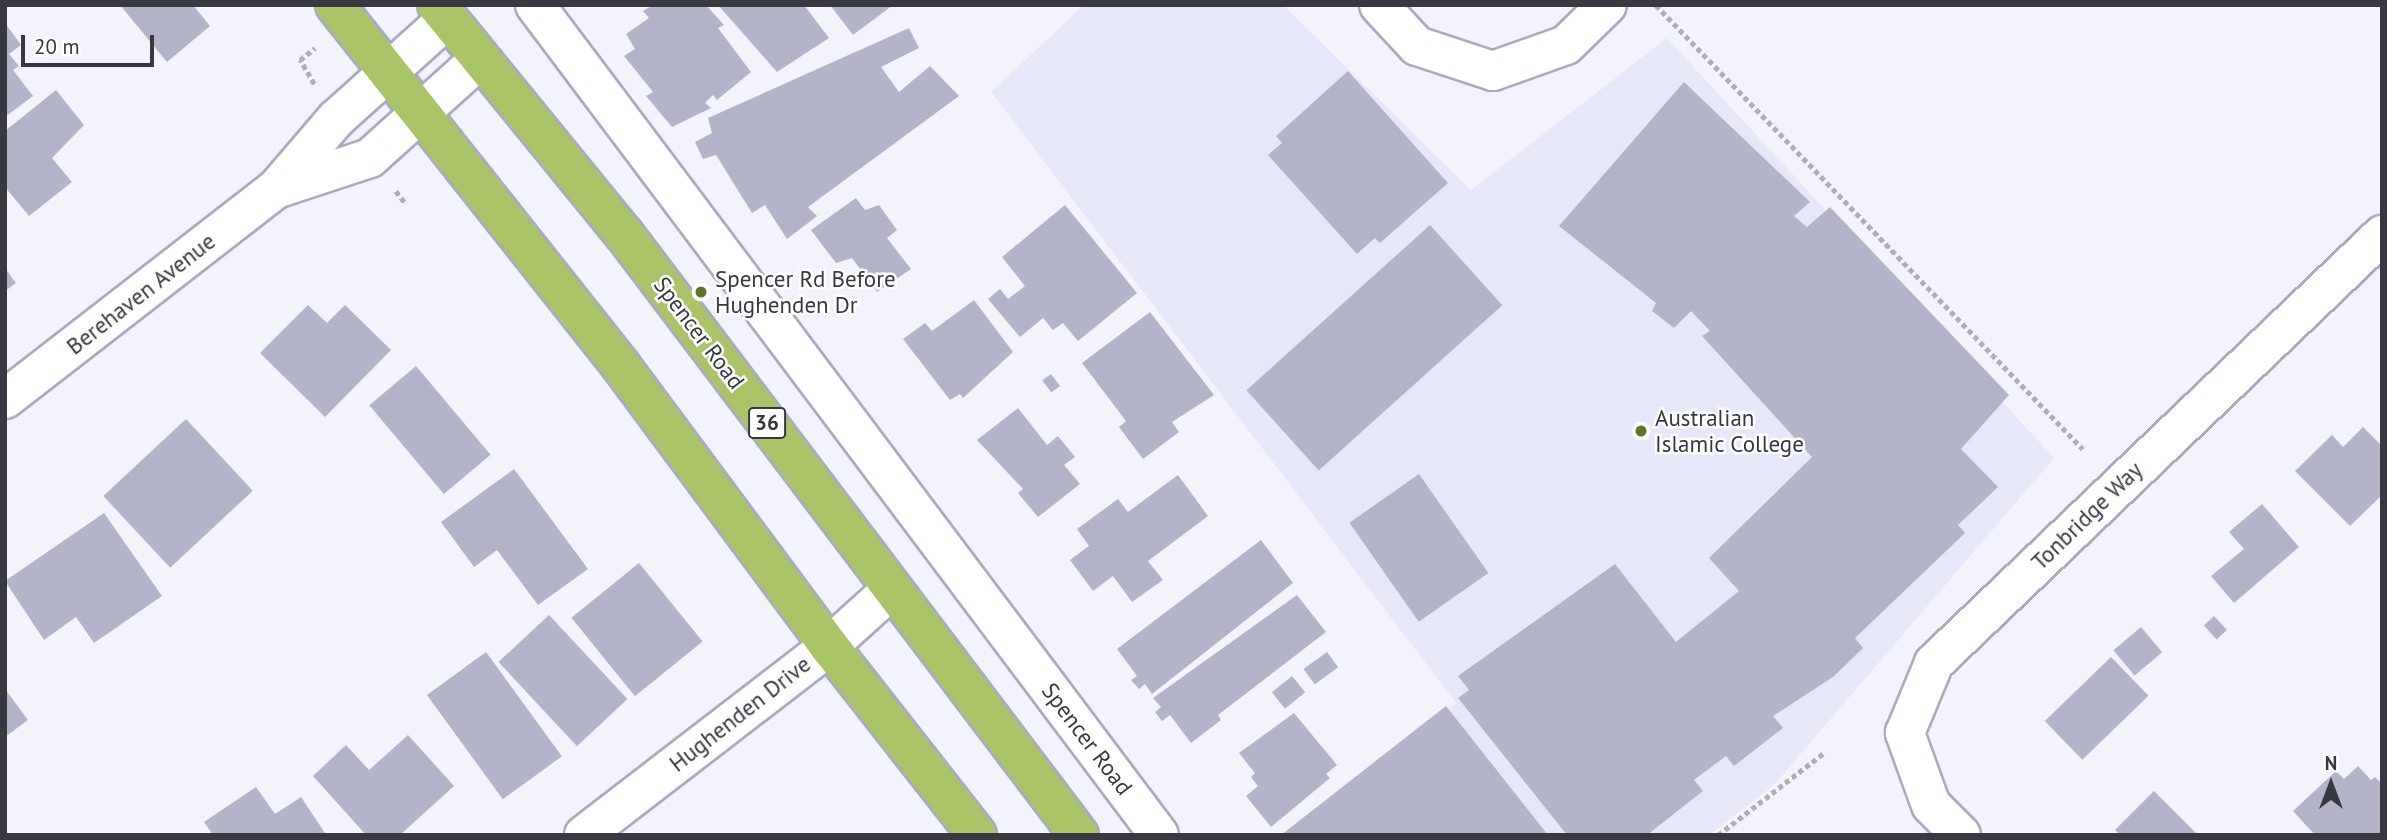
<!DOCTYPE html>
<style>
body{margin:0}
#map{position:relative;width:2387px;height:840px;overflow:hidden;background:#f2f3fc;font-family:"PT Sans",sans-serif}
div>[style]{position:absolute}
.built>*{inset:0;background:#e7e7fa}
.building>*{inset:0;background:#b3b4ca;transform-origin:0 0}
.path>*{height:4.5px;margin-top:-2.25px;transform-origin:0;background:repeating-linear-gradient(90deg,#aeaeb7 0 5px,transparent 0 8.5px)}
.roads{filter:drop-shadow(2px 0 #aaabc1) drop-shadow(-2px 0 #aaabc1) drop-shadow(0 2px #aaabc1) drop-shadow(0 -2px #aaabc1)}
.street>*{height:38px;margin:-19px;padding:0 19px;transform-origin:19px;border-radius:19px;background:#fff}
.secondary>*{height:38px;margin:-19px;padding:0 19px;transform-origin:19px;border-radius:19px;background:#fff}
.primary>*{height:38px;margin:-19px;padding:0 19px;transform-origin:19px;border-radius:19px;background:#aac467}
.dots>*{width:19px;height:19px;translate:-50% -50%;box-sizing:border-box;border:4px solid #fff;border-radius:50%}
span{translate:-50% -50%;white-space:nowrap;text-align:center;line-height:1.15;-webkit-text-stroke:5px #fff;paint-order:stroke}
.shield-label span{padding:2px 5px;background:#fff;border:2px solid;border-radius:5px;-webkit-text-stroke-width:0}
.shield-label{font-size:21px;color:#383841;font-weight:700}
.poi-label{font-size:23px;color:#383841}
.left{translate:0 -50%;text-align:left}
.street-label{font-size:23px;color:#383841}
.frame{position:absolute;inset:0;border:7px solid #383841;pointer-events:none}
.north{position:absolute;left:2296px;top:749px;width:70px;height:70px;-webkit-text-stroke:5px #fff;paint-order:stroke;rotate:0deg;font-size:19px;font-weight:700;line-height:28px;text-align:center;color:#383841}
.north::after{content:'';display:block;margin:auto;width:24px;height:32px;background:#383841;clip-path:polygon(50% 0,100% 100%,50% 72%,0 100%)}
.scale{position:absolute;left:21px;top:35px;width:133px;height:32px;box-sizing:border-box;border:4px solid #383841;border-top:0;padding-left:9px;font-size:21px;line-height:24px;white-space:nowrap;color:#383841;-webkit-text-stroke:5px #fff;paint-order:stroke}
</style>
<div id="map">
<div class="built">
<i style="clip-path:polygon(1084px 5px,1283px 5px,1471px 190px,1667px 38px,2054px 458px,1774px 785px,1709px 835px,1293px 835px,1456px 703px,991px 92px)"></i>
</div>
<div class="building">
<i style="clip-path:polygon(120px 5px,193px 5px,210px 26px,167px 62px)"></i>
<i style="clip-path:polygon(653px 5px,706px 5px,724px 25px,718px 28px,751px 72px,717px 100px,713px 95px,705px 103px,711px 108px,672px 127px,646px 96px,653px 92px,624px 56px,635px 49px,626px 34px,649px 18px,643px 11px)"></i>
<i style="clip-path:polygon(718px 5px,804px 5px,829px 38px,777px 72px)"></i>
<i style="clip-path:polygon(830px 5px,893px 5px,853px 35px)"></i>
<i style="clip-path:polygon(5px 23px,21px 45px,9px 54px,19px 66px,13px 70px,33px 96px,5px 117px)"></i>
<i style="clip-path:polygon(909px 28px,919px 48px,881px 67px,899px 92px,930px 66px,959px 96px,808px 207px,817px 216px,787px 239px,765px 205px,752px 213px,716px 155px,703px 159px,695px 142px,712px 133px,708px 118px)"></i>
<i style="clip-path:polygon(1348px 71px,1448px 183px,1380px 243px,1375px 238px,1357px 254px,1268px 155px,1282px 143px,1276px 136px)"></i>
<i style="clip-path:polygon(1684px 82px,1810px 202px,1794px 216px,1807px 227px,1830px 207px,2009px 395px,1961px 449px,1998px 487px,1958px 525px,1965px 533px,1855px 638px,1863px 648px,1833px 677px,1773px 716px,1783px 728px,1734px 766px,1726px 756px,1694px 780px,1703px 791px,1647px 835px,1567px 835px,1458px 698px,1469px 690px,1458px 676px,1615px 564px,1676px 642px,1739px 591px,1709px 558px,1812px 457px,1702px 336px,1710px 331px,1691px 311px,1674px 328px,1652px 311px,1656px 303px,1559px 226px)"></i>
<i style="clip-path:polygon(56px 90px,84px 125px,52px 158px,72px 182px,29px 216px,5px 187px,5px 131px)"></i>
<i style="clip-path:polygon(856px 198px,865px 210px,879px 205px,897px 230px,887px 238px,911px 269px,877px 292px,852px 258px,836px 263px,811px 230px)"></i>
<i style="clip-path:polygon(1065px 205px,1137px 293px,1078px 341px,1063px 323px,1053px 330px,1043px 318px,1020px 337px,988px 299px,1000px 289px,1008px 299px,1025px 286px,1002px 257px)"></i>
<i style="left:1430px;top:225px;width:108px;height:247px;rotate:48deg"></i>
<i style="clip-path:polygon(5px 268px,16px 283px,5px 291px)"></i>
<i style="clip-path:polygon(974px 300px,1013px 352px,963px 398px,960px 394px,950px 400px,903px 339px,925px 323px,932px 331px)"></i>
<i style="clip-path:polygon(308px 305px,327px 323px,345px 305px,391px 350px,325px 417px,260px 353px)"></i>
<i style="clip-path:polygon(1150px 312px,1214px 395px,1172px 422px,1179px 432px,1143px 459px,1119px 427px,1126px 421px,1082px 363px)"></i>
<i style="left:416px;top:366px;width:116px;height:61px;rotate:50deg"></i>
<i style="left:1051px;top:374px;width:15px;height:11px;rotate:53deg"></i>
<i style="clip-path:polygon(1018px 408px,1047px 445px,1058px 436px,1075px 457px,1064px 465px,1080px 484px,1038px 517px,1018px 493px,1023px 489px,977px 440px)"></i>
<i style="left:186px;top:419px;width:98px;height:113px;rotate:47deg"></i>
<i style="clip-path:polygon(2363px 427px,2382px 446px,2382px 495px,2350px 526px,2295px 471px,2332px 435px,2343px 447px)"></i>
<i style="clip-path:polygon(514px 469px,588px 569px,538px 605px,497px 550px,474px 567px,441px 522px)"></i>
<i style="left:1419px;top:474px;width:121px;height:85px;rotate:55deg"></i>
<i style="clip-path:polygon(1178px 475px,1208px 516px,1148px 561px,1163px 580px,1132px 602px,1113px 576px,1093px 591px,1070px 560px,1089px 546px,1077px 529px,1118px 499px,1128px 512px)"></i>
<i style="clip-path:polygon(2262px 504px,2299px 547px,2234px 603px,2211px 576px,2244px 549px,2229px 532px)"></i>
<i style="clip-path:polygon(104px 513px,162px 596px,94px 643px,76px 617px,44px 640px,5px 581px)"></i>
<i style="clip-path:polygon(1261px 540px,1293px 583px,1152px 694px,1145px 684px,1139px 689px,1131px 680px,1137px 676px,1117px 649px)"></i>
<i style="left:639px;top:563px;width:101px;height:87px;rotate:51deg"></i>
<i style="clip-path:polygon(1297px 595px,1326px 632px,1218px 715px,1221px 720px,1191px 743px,1170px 715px,1162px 721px,1155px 712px,1161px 707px,1153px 698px)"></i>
<i style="left:549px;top:615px;width:115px;height:69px;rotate:47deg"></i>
<i style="left:2214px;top:616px;width:19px;height:14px;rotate:47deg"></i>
<i style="left:2141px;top:627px;width:33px;height:36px;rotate:50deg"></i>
<i style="left:486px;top:652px;width:129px;height:73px;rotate:54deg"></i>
<i style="left:1327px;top:652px;width:19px;height:29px;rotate:54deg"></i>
<i style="left:2111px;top:657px;width:54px;height:92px;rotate:46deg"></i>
<i style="left:1292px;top:676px;width:21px;height:26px;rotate:51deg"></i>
<i style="clip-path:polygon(5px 689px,28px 720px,5px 737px)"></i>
<i style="clip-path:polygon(1446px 706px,1548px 835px,1281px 835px)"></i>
<i style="clip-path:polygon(1294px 713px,1337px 765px,1326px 774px,1330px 778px,1271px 827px,1246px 796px,1258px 786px,1251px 777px,1255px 773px,1239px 753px)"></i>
<i style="clip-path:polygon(408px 735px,454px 786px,400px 835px,366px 835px,313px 776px,346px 745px,369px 770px)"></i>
<i style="clip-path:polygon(2358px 766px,2371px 780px,2375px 777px,2382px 784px,2382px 835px,2315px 835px,2293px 811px,2336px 771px,2344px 779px)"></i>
<i style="clip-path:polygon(256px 787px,275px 814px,301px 797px,325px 833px,213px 835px,204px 822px)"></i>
<i style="clip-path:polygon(2154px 791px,2198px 835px,2120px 835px,2115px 830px)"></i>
</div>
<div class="path">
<i style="left:1656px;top:5px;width:616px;rotate:46.12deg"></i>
<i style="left:314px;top:84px;width:28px;rotate:-120deg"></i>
<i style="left:300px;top:60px;width:19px;rotate:-39deg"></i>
<i style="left:396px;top:191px;width:16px;rotate:52deg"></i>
<i style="left:1718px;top:835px;width:135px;rotate:-37.8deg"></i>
</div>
<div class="roads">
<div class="street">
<i style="left:535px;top:5px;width:1038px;rotate:53.06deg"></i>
<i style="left:1379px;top:5px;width:56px;rotate:47.2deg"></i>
<i style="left:1417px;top:46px;width:80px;rotate:18.2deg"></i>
<i style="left:1493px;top:71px;width:77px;rotate:-19.6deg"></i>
<i style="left:1566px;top:45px;width:57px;rotate:-44.3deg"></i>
<i style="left:584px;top:835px;width:309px;rotate:-37.6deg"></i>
<i style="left:829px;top:646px;width:85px;rotate:-42.1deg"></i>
<i style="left:1961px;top:835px;width:42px;rotate:-135deg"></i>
<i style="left:1931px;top:805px;width:77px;rotate:-109.9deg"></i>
<i style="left:1905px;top:733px;width:76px;rotate:-67.5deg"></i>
<i style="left:1934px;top:663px;width:620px;rotate:-43.69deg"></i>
</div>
<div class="secondary">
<i style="left:276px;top:189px;width:99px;rotate:-18.3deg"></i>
<i style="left:370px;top:158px;width:147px;rotate:-42deg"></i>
<i style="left:5px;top:399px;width:343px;rotate:-37.8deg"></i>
<i style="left:276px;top:189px;width:92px;rotate:-49.4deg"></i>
<i style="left:336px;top:119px;width:149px;rotate:-42deg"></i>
</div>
<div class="primary">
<i style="left:335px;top:5px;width:461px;rotate:51.6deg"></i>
<i style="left:621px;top:366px;width:349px;rotate:53.4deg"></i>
<i style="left:829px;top:646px;width:240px;rotate:51.9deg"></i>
<i style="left:437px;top:5px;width:296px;rotate:50.8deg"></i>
<i style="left:624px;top:234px;width:754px;rotate:52.87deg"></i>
</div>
</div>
<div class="dots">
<i style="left:701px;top:292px;background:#5c772b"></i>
<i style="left:1641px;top:431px;background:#5c772b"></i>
</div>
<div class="shield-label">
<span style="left:767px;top:423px">36</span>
</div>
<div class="poi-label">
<span class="left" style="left:715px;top:292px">Spencer Rd Before<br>Hughenden Dr</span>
<span class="left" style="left:1655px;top:431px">Australian<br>Islamic College</span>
</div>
<div class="street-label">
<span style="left:141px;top:294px;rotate:-38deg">Berehaven Avenue</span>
<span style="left:699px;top:333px;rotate:53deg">Spencer Road</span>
<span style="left:2087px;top:516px;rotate:-44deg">Tonbridge Way</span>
<span style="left:740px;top:714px;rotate:-38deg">Hughenden Drive</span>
<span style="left:1087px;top:739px;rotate:53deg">Spencer Road</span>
</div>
<div class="frame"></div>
<div class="north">N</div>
<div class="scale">20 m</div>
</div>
